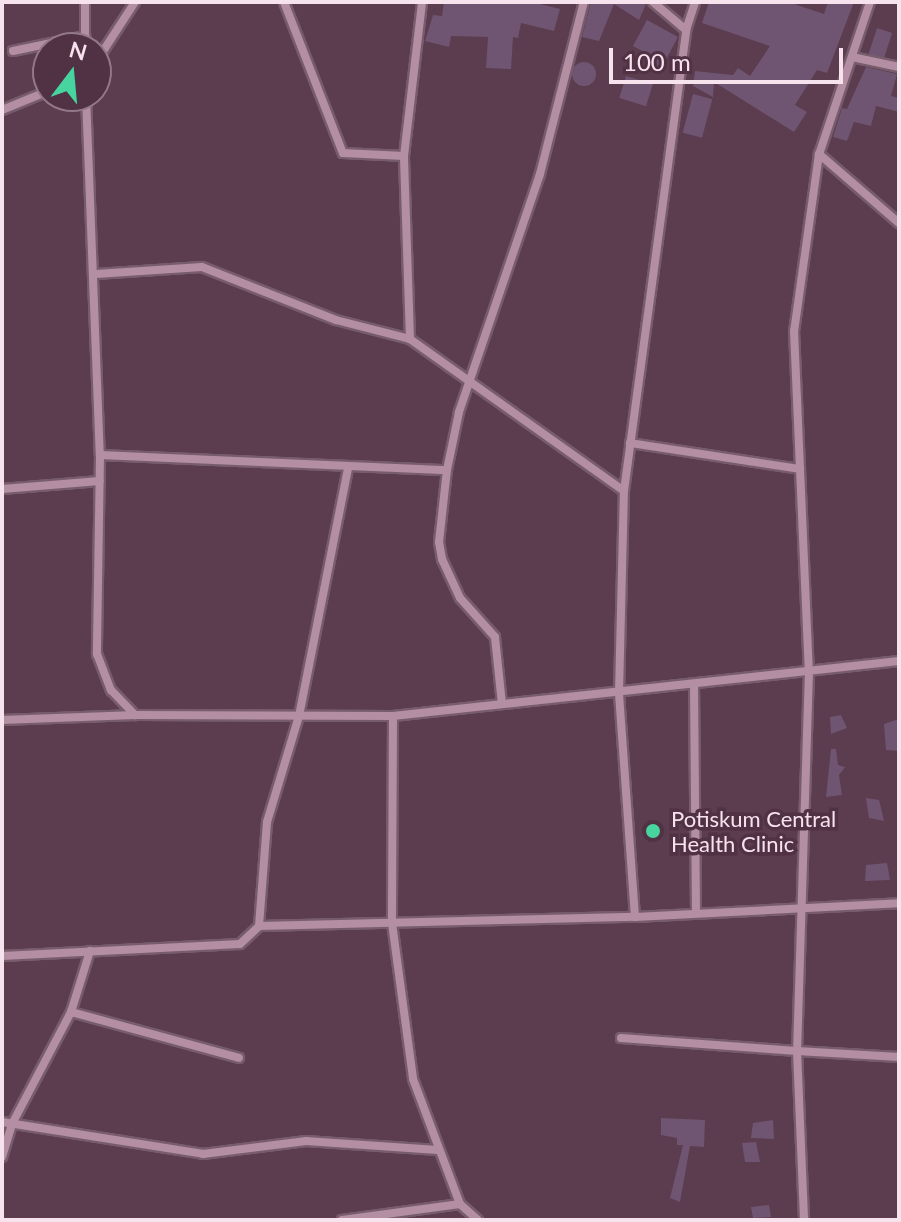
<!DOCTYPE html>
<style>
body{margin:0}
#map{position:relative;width:901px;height:1222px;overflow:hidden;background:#5c3c4f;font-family:Lato,sans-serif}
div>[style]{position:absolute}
.building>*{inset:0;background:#6f5571;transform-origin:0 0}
.round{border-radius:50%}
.roads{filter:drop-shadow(2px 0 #775c6c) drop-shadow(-2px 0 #775c6c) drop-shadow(0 2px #775c6c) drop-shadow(0 -2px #775c6c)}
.street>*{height:8px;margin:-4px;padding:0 4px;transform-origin:4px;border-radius:4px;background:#b48ea3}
.dots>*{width:22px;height:22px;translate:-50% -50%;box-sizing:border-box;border:4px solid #513144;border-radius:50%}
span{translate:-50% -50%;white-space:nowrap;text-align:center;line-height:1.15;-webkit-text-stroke:7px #513144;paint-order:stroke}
.poi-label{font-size:22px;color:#f7e3ee}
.left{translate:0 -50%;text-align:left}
.frame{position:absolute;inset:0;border:4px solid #f7e3ee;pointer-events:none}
.north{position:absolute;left:32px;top:32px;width:80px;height:80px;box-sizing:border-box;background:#513144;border:2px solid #937888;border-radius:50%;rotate:16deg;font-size:22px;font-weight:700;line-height:32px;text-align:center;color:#f7e3ee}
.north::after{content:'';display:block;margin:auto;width:28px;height:36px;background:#47d49e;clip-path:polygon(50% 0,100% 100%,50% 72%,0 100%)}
.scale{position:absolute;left:609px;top:48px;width:234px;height:36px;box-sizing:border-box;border:4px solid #f7e3ee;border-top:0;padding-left:10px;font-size:24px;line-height:28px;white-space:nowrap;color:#f7e3ee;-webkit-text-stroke:6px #513144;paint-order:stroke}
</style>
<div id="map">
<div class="building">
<i style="clip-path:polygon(444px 2px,531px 2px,560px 9px,554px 31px,521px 23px,518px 38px,513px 37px,511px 69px,486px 68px,488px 37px,451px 36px,449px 47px,425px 41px,433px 15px,442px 16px)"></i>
<i style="clip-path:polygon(591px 2px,646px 2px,646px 4px,639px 20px,614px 4px,599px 41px,582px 37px)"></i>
<i style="clip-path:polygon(709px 2px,788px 2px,824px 14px,828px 2px,854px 2px,827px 73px,817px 70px,795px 105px,807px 112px,794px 132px,714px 82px,713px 97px,693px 86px,695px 71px,733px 75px,738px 68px,750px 76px,770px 46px,702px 23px)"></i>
<i style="clip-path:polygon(647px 20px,678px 37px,661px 69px,643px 59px,646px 53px,633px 46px)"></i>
<i style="left:877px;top:28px;width:16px;height:27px;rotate:18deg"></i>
<i class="round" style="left:572px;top:62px;width:24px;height:24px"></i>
<i style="clip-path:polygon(866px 67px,897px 74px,891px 96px,899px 98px,899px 112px,876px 106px,871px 126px,854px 122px,847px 141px,833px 137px,842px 108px,847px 109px)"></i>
<i style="left:626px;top:76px;width:28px;height:23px;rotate:17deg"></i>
<i style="left:693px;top:94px;width:20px;height:40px;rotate:15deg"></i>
<i style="clip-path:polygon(841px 715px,847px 728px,831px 734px,830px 717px)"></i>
<i style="clip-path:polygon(899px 719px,899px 751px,886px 750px,884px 724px)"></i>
<i style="clip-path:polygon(831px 749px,836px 749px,838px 765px,845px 767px,839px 775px,842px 795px,826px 797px)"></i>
<i style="clip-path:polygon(866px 798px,879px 800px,884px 821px,869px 818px)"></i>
<i style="clip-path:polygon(887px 863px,890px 880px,865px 881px,866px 865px)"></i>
<i style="clip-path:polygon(661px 1118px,705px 1120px,704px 1147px,690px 1146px,680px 1202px,670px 1198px,683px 1145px,677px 1145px,677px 1138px,661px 1135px)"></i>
<i style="clip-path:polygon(773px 1120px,774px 1139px,751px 1138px,753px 1123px)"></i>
<i style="clip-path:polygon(756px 1142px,760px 1162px,745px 1162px,742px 1143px)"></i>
<i style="clip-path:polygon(769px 1205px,771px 1217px,753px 1218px,751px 1207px)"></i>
</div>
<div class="roads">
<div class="street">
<i style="left:85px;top:2px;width:46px;rotate:90deg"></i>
<i style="left:284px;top:2px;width:162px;rotate:68.7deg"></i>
<i style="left:343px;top:153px;width:61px;rotate:2.8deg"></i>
<i style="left:653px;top:2px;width:43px;rotate:40.3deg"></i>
<i style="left:870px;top:2px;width:160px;rotate:108.5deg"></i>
<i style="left:819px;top:154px;width:179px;rotate:98deg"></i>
<i style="left:794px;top:331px;width:340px;rotate:87.5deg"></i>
<i style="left:809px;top:671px;width:380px;rotate:91.8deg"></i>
<i style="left:797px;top:1051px;width:102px;rotate:3.4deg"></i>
<i style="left:13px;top:51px;width:74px;rotate:-11.8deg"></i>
<i style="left:852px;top:57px;width:48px;rotate:12deg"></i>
<i style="left:96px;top:62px;width:72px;rotate:-57deg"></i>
<i style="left:86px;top:96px;width:359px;rotate:87.8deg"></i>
<i style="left:100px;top:455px;width:199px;rotate:90.9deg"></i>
<i style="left:97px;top:654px;width:39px;rotate:69deg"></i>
<i style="left:111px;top:690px;width:35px;rotate:46deg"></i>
<i style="left:135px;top:715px;width:258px;rotate:0.2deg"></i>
<i style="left:393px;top:716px;width:509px;rotate:-6.2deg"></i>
<i style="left:2px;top:110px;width:50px;rotate:-22.4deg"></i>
<i style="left:819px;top:154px;width:106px;rotate:40.8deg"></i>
<i style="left:96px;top:274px;width:106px;rotate:-3.8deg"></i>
<i style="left:202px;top:267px;width:144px;rotate:21.6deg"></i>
<i style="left:336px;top:320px;width:76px;rotate:14.4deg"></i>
<i style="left:410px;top:339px;width:262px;rotate:35.4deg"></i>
<i style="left:410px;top:339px;width:183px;rotate:-91.9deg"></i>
<i style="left:404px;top:156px;width:155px;rotate:-83.3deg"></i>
<i style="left:630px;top:443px;width:172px;rotate:8.7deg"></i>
<i style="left:100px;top:455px;width:347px;rotate:2.5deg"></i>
<i style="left:2px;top:489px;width:98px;rotate:-4.7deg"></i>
<i style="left:694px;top:684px;width:229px;rotate:89.5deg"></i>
<i style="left:502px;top:704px;width:67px;rotate:-96deg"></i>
<i style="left:495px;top:637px;width:52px;rotate:-131.9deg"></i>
<i style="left:460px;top:598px;width:43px;rotate:-114.8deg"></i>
<i style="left:442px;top:559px;width:17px;rotate:-100deg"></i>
<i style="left:439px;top:542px;width:72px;rotate:-83.7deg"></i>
<i style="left:447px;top:470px;width:59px;rotate:-78.3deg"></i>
<i style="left:459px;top:412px;width:251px;rotate:-71.2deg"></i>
<i style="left:540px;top:174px;width:178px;rotate:-75.7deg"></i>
<i style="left:393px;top:716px;width:207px;rotate:90.3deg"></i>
<i style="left:392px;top:923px;width:157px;rotate:82.3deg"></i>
<i style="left:413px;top:1079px;width:134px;rotate:69.4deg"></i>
<i style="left:460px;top:1204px;width:24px;rotate:42deg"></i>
<i style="left:2px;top:720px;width:133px;rotate:-2.2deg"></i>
<i style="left:635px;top:917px;width:225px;rotate:-94.1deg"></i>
<i style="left:619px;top:693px;width:202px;rotate:-88.6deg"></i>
<i style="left:624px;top:491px;width:465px;rotate:-82.3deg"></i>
<i style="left:686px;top:30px;width:29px;rotate:-72deg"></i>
<i style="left:259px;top:926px;width:104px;rotate:-85.6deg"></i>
<i style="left:267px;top:822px;width:111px;rotate:-73.2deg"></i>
<i style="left:299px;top:716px;width:253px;rotate:-78.8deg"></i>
<i style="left:2px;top:956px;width:238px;rotate:-2.9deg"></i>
<i style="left:240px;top:944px;width:26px;rotate:-43deg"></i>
<i style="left:259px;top:926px;width:376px;rotate:-1.4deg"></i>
<i style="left:635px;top:917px;width:264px;rotate:-3deg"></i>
<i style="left:71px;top:1012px;width:174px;rotate:15.3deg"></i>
<i style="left:621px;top:1038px;width:176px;rotate:4.2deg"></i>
<i style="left:797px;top:1051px;width:169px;rotate:87.6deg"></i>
<i style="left:2px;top:1122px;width:204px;rotate:9deg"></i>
<i style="left:203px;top:1154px;width:104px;rotate:-7.2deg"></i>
<i style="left:306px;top:1141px;width:132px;rotate:3.9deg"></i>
<i style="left:2px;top:1157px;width:34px;rotate:-73deg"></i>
<i style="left:12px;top:1124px;width:127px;rotate:-62.2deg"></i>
<i style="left:71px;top:1012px;width:64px;rotate:-72.7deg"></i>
<i style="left:342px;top:1220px;width:119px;rotate:-7.7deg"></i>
</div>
</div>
<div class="dots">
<i style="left:653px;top:831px;background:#47d49e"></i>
</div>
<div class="poi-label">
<span class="left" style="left:671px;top:831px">Potiskum Central<br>Health Clinic</span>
</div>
<div class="frame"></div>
<div class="north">N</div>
<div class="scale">100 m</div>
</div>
